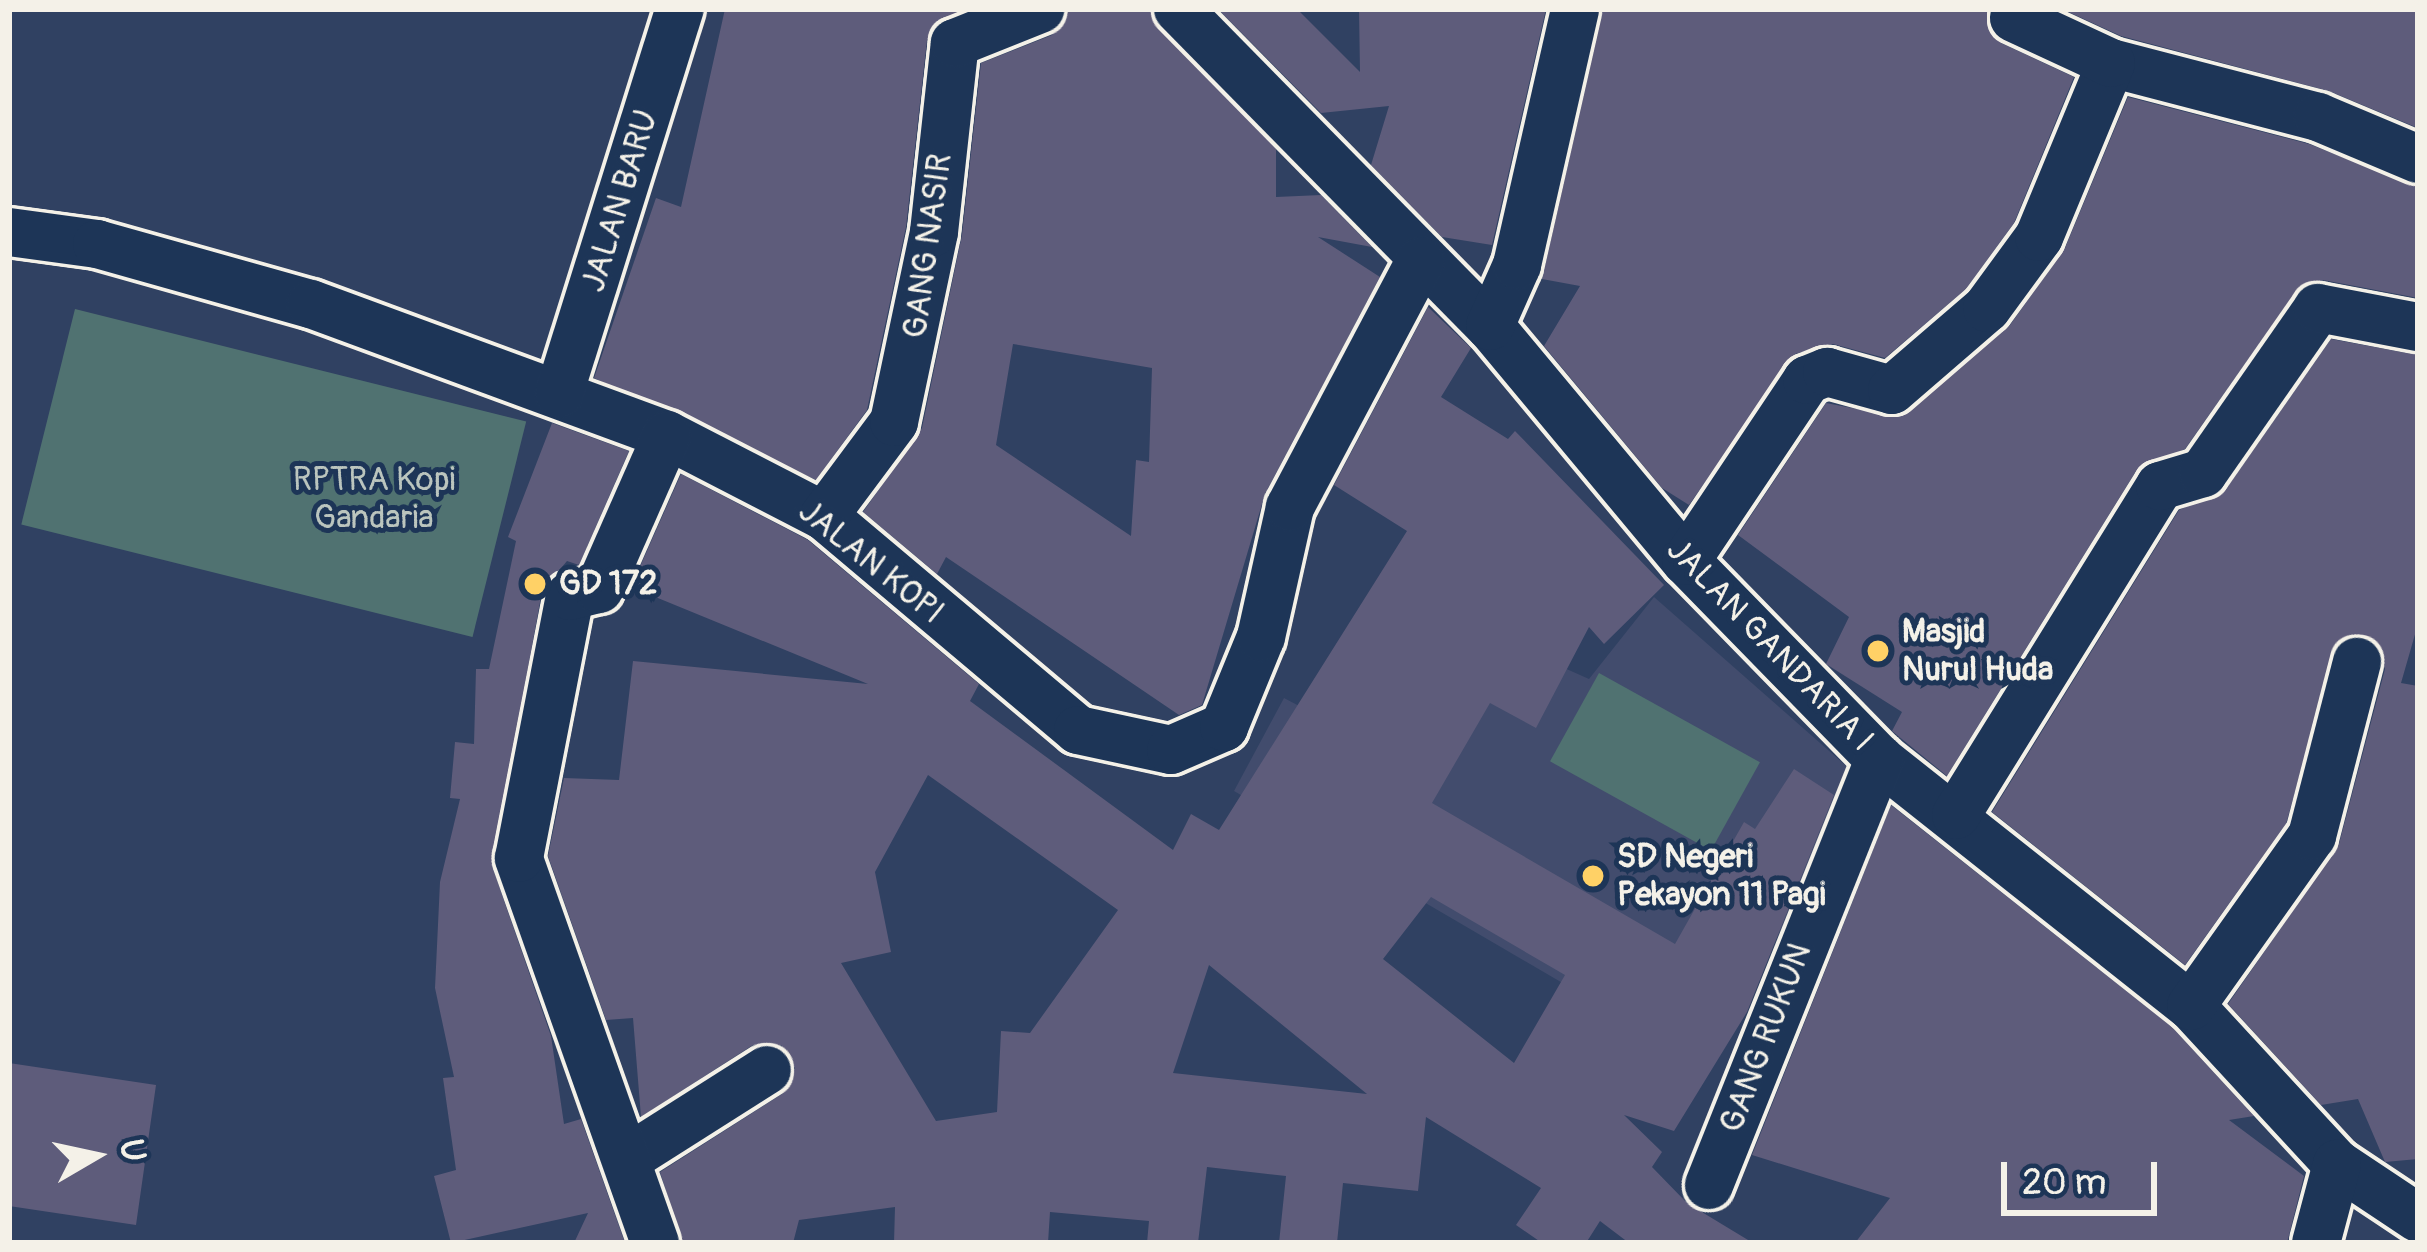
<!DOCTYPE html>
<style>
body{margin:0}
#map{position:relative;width:2427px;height:1252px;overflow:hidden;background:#304162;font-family:Pangolin,sans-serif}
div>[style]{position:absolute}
.built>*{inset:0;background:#424c6d}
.green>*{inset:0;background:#507271;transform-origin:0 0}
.building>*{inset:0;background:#5e5c7b}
.roads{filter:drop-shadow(3px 0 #f4f1e8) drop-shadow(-3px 0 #f4f1e8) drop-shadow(0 3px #f4f1e8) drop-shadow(0 -3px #f4f1e8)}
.minor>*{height:48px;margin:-24px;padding:0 24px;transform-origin:24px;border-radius:24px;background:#1d3557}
.dots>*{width:33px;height:33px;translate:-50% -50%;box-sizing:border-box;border:6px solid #1d3557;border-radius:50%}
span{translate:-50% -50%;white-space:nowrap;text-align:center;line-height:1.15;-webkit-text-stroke:10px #1d3557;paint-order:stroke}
.street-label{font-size:33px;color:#f4f1e8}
.park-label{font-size:33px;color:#bbc5be}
.poi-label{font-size:33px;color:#f4f1e8;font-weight:700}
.left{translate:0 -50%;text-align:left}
.frame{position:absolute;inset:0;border:12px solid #f4f1e8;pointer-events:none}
.north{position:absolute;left:36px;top:1096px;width:120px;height:120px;-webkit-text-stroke:9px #1d3557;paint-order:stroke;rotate:81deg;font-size:33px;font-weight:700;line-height:48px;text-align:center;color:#f4f1e8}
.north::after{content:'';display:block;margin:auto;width:42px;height:54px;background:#f4f1e8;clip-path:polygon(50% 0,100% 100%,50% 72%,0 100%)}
.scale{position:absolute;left:2001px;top:1162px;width:156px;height:54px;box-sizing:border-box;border:6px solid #f4f1e8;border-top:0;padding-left:15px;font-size:36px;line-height:42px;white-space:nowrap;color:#f4f1e8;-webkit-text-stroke:9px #1d3557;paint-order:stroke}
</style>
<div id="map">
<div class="built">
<i style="clip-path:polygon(1654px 597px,1861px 779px,1708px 1068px,1234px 791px,1284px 698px,1364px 740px,1448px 616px,1589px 679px)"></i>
</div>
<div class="green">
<i style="left:75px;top:309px;width:465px;height:222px;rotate:14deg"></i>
<i style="left:1599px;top:673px;width:184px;height:101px;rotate:29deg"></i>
</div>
<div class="building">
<i style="clip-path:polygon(725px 9px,963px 9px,927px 40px,906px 227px,867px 410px,816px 480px,594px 378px,656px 198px,681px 207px)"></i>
<i style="clip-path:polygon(evenodd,1068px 9px,1150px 9px,1276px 149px,1276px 197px,1321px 195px,1372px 247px,1318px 237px,1380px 277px,1265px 494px,1202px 705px,1179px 715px,946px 557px,937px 574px,863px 512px,922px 428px,962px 235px,981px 63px,1052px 35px,1068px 9px,1013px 344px,1152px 368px,1149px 462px,1136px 460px,1131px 536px,996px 445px,1013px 344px)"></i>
<i style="clip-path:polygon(1218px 9px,1297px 9px,1360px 72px,1359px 9px,1546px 9px,1492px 245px,1442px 237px,1371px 165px,1389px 106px,1321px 113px)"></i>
<i style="clip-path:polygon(1603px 9px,1987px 9px,2001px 43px,2074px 77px,2014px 223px,1966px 289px,1885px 358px,1833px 344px,1795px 354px,1689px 505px,1662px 488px,1544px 346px,1580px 286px,1542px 279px)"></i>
<i style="clip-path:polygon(2062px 9px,2418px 9px,2418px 128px,2329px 91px,2121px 36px)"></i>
<i style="clip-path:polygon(2128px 97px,2309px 144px,2418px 187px,2418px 298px,2323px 280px,2296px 291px,2185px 449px,2136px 471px,1947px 776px,1892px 731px,1902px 712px,1826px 664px,1849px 617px,1738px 535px,1826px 403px,1899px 417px,2010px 325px,2065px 248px)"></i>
<i style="clip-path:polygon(evenodd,1428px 307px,1471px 348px,1441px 397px,1508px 439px,1515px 431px,1664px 585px,1604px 644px,1589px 627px,1536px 728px,1490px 703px,1432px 803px,1675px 944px,1744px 822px,1755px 829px,1794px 769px,1834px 795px,1747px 1012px,1674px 1131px,1624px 1115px,1662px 1152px,1652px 1167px,1687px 1203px,1753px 1243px,1629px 1243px,1600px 1221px,1586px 1243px,1542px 1243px,1516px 1225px,1541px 1188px,1426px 1117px,1418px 1191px,1343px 1183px,1337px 1243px,1279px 1243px,1286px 1176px,1207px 1167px,1198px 1243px,1147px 1243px,1149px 1221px,1050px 1212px,1048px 1243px,894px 1243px,895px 1207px,799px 1220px,793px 1243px,683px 1243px,660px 1172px,782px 1094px,795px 1068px,781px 1045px,753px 1045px,641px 1117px,633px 1018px,606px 1020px,548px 856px,564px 778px,619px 780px,633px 661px,868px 684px,631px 587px,681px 474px,808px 540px,979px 684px,970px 701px,1173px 850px,1191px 814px,1219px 830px,1407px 531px,1334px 485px,1428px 307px,928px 775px,1118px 910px,1030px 1033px,1001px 1031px,997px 1112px,936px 1121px,841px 963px,891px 952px,875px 872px,928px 775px,1428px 307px,1431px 897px,1565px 975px,1514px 1063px,1383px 959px,1431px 897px,1428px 307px,1209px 965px,1367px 1094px,1173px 1073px,1209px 965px)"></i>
<i style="clip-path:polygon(2331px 339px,2418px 355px,2418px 624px,2401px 683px,2418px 686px,2418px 1159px,2385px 1162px,2358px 1099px,2321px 1105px,2228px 1004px,2339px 844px,2385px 669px,2376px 641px,2336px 643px,2286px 824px,2185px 965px,1992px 812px,2179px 510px,2226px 489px)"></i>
<i style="clip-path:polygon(552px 423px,629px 451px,579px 565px,567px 561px,542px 591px,492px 866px,551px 1036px,564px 1124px,581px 1119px,625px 1243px,574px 1243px,588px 1213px,451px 1243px,434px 1176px,456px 1170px,443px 1078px,454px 1077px,435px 988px,440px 882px,460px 799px,450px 798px,455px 742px,474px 744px,476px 669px,489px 669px,516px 541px,508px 537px)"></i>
<i style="clip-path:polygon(1891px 805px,2172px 1027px,2254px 1116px,2229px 1120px,2304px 1176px,2287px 1243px,1855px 1243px,1890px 1198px,1752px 1155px)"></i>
<i style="clip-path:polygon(9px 1063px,156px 1085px,136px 1225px,9px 1206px)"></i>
</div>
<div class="roads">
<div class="minor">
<i style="left:1178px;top:9px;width:445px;rotate:45.5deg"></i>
<i style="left:1490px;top:326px;width:306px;rotate:50.2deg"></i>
<i style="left:1686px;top:561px;width:277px;rotate:45.7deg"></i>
<i style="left:1879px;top:759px;width:398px;rotate:38.4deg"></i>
<i style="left:2191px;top:1006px;width:215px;rotate:47.3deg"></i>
<i style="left:2337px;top:1164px;width:97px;rotate:33.7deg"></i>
<i style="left:2111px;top:63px;width:214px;rotate:14.6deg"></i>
<i style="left:2318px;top:117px;width:108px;rotate:22.8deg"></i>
<i style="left:9px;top:232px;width:89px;rotate:7.8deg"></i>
<i style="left:97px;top:244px;width:222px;rotate:15.7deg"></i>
<i style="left:311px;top:304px;width:379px;rotate:20.2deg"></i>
<i style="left:667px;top:435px;width:177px;rotate:27.3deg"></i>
<i style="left:824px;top:516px;width:332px;rotate:40.1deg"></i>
<i style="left:1078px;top:730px;width:95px;rotate:12.1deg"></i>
<i style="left:1171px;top:750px;width:58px;rotate:-23.5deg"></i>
<i style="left:1224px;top:727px;width:97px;rotate:-67.7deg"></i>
<i style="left:1261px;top:637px;width:133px;rotate:-77.4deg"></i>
<i style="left:1290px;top:507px;width:278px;rotate:-62.1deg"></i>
<i style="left:1490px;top:326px;width:67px;rotate:-66.1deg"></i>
<i style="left:1517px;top:265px;width:262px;rotate:-77.2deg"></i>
<i style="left:559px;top:394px;width:404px;rotate:-72.6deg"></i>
<i style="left:824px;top:516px;width:117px;rotate:-53.3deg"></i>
<i style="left:894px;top:422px;width:194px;rotate:-78.1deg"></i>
<i style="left:934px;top:232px;width:190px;rotate:-83.7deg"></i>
<i style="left:955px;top:43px;width:92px;rotate:-21.8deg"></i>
<i style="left:1686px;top:561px;width:218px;rotate:-56.2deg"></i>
<i style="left:1807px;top:380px;width:22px;rotate:-22deg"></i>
<i style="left:1827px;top:372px;width:67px;rotate:15.5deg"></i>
<i style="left:1892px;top:390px;width:125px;rotate:-40.8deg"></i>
<i style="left:1987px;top:308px;width:88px;rotate:-53.8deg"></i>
<i style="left:2039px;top:237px;width:188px;rotate:-67.5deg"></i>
<i style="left:2111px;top:63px;width:107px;rotate:-155.1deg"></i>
<i style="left:1956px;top:815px;width:387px;rotate:-58.2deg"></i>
<i style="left:2160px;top:486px;width:45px;rotate:-16.8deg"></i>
<i style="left:2203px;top:473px;width:201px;rotate:-55.1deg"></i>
<i style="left:2318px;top:308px;width:102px;rotate:10.8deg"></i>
<i style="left:2191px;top:1006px;width:209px;rotate:-54.6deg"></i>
<i style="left:2312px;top:836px;width:180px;rotate:-75.5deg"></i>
<i style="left:630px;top:1157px;width:162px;rotate:-32.4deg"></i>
<i style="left:1709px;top:1185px;width:459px;rotate:-68.2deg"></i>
<i style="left:655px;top:1243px;width:408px;rotate:-109.5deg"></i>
<i style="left:519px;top:858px;width:267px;rotate:-79deg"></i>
<i style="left:570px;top:596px;width:30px;rotate:-14deg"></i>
<i style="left:599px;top:589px;width:168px;rotate:-66.2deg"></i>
<i style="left:2316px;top:1243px;width:82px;rotate:-75.1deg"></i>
</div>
</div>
<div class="dots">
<i style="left:535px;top:584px;background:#ffd166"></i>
<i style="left:1878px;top:651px;background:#ffd166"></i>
<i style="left:1593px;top:876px;background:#ffd166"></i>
</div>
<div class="street-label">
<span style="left:620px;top:201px;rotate:-73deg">JALAN BARU</span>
<span style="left:928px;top:246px;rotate:-82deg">GANG NASIR</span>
<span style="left:871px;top:562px;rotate:39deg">JALAN KOPI</span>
<span style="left:1770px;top:645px;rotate:46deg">JALAN GANDARIA I</span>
<span style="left:1766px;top:1038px;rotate:-69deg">GANG RUKUN</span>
</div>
<div class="park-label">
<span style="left:374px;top:499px">RPTRA Kopi<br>Gandaria</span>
</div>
<div class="poi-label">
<span class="left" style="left:559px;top:584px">GD 172</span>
<span class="left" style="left:1902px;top:651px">Masjid<br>Nurul Huda</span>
<span class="left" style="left:1617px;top:876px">SD Negeri<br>Pekayon 11 Pagi</span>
</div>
<div class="frame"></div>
<div class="north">U</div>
<div class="scale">20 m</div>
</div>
